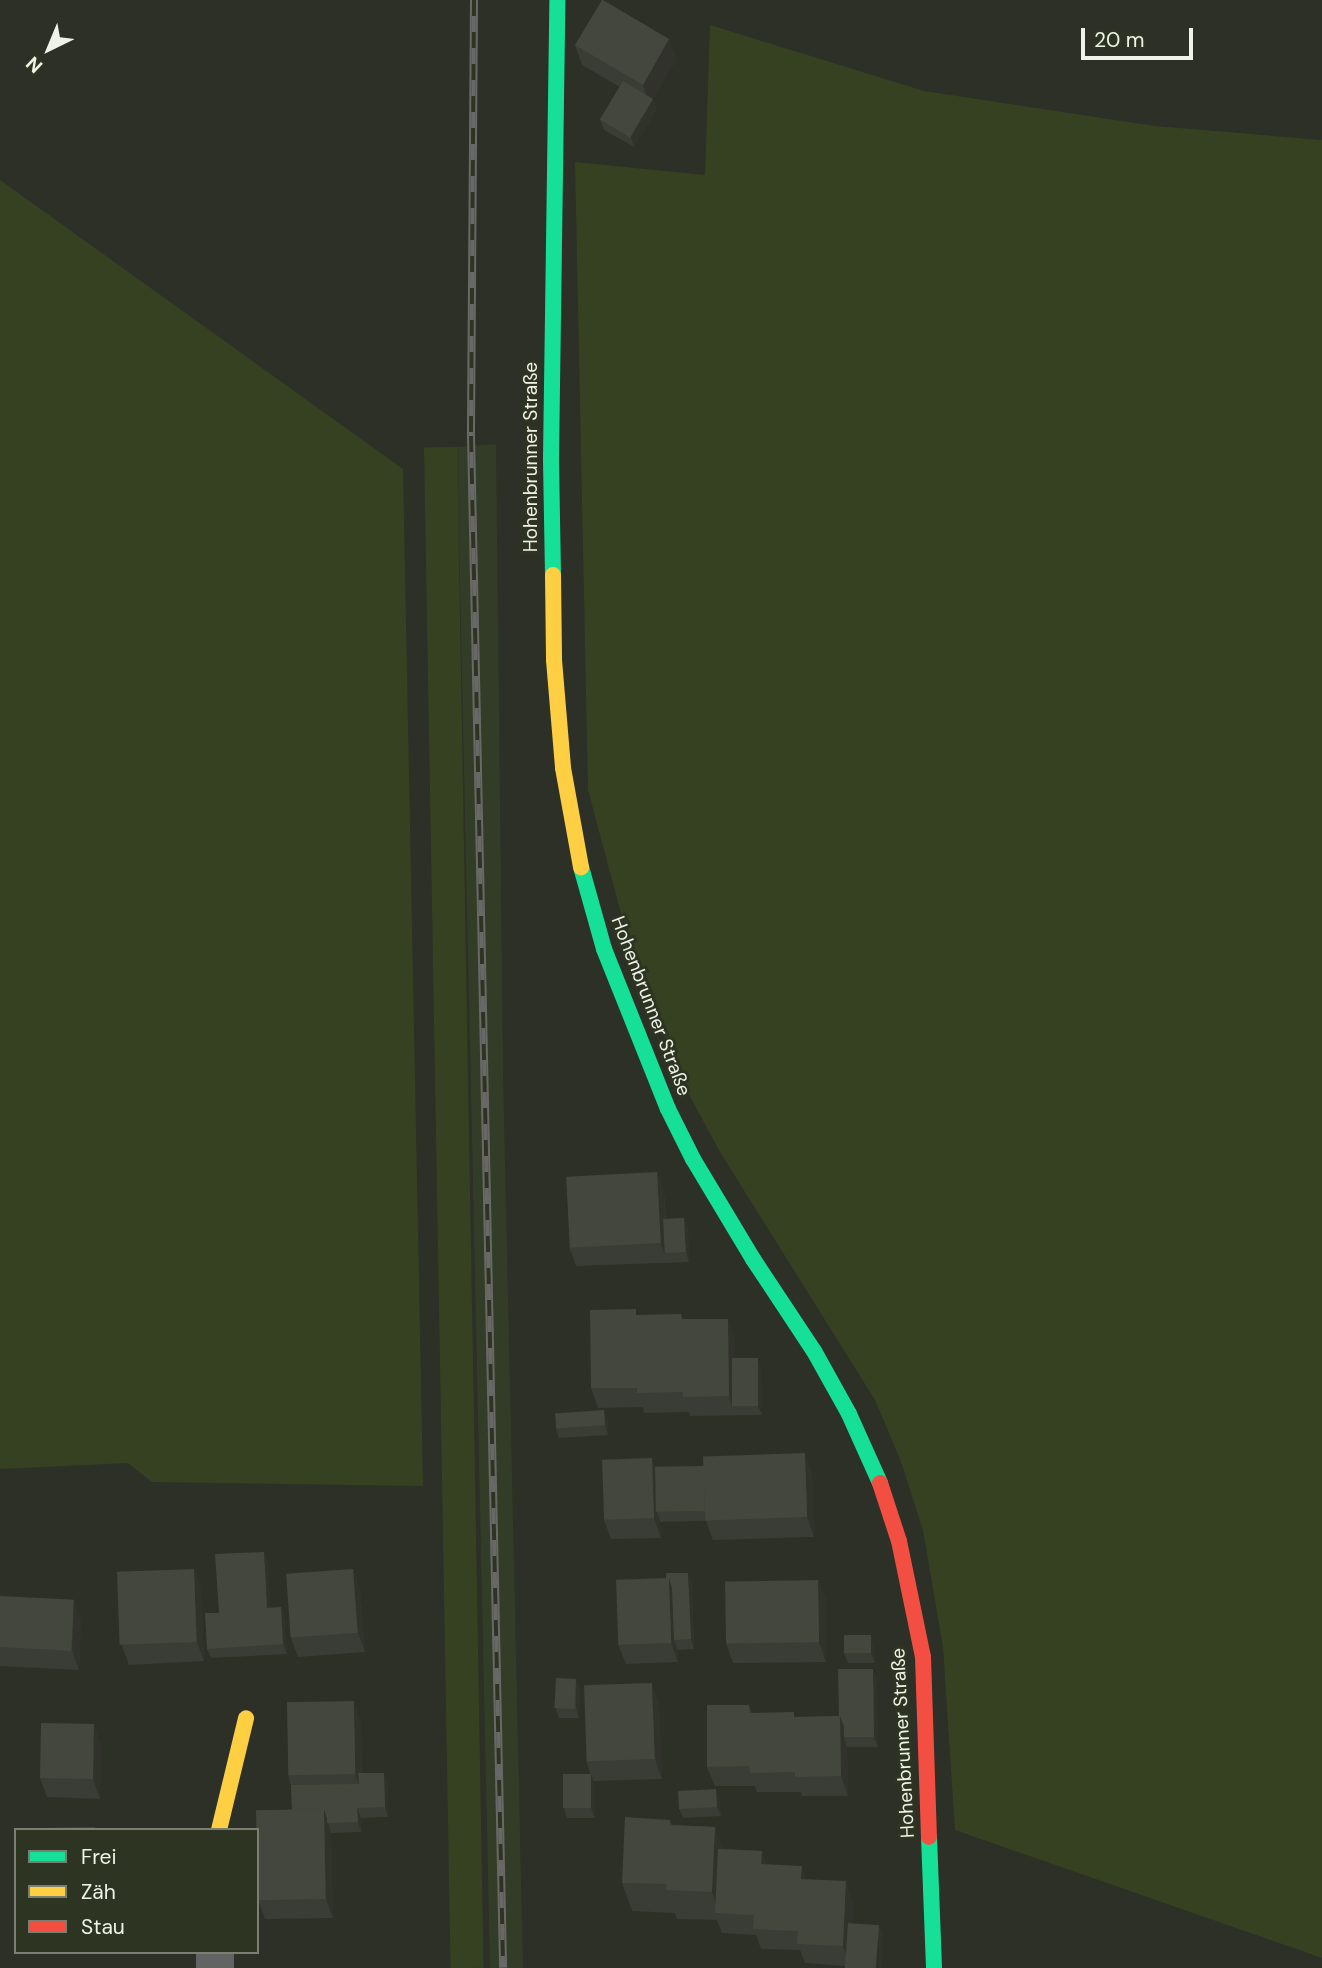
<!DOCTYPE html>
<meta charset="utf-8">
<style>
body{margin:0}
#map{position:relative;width:1322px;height:1968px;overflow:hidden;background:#2c3026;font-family:"DM Sans",sans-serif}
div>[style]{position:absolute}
.built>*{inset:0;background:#333c26}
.green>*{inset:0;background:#364122;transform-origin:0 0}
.street>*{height:38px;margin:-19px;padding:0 19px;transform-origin:19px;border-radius:19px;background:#626363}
.fast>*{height:16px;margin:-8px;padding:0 8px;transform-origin:8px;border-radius:8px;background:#16e098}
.slow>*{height:16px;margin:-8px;padding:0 8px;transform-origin:8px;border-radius:8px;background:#ffcf43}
.jam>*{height:16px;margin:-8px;padding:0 8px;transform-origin:8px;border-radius:8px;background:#f24e42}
.rail>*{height:8px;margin-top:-4px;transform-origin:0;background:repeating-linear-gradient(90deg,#2d3422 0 16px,#686967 0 32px);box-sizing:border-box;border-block:2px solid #686967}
.wall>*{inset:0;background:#3a3d35}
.shaded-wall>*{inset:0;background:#30322b}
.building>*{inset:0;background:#44473e;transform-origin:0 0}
span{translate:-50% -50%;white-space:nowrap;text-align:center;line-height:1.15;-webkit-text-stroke:6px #2d3422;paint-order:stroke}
.street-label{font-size:19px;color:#eef3e8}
.legend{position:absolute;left:14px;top:1828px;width:245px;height:126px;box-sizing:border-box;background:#2d3422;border:2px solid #7a8071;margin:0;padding:9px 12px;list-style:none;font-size:21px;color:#eef3e8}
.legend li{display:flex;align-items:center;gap:14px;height:35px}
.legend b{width:35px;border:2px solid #7a8071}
.north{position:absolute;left:14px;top:14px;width:70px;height:70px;-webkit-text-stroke:5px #2d3422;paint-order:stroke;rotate:223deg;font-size:19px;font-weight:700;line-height:28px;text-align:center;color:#eef3e8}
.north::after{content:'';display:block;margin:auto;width:24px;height:32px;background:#eef3e8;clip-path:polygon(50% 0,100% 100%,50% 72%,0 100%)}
.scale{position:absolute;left:1081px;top:28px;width:112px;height:32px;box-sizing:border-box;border:4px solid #eef3e8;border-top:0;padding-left:9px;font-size:21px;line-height:24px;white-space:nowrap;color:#eef3e8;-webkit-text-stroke:5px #2d3422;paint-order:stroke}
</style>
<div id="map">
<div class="built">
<i style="clip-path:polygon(496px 444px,503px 1071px,523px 1968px,490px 1968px,457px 447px)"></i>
</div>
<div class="green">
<i style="clip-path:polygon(710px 25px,924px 91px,1155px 126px,1322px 140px,1322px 1958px,955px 1830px,943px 1647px,923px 1530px,900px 1459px,875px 1400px,720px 1152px,678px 1074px,627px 936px,588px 790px,575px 162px,705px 175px)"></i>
<i style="clip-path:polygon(0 180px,403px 469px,423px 1486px,152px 1482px,128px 1463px,0 1469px)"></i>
<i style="left:457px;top:447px;width:1521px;height:33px;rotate:89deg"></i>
</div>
<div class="street">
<i style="left:215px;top:1968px;width:16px;rotate:-90deg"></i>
</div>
<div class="fast">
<i style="left:553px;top:575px;width:117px;rotate:-91deg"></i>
<i style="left:551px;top:458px;width:458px;rotate:-89.2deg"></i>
<i style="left:581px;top:867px;width:85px;rotate:74.3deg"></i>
<i style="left:604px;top:949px;width:172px;rotate:68.2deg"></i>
<i style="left:668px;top:1109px;width:56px;rotate:63.4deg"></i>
<i style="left:693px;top:1159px;width:117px;rotate:59deg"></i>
<i style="left:753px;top:1259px;width:110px;rotate:56.5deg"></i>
<i style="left:814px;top:1351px;width:72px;rotate:60.9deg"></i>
<i style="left:849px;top:1414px;width:76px;rotate:65.8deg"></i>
<i style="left:929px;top:1837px;width:131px;rotate:87.8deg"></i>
</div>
<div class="slow">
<i style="left:553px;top:575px;width:85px;rotate:89.3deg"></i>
<i style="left:554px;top:660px;width:108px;rotate:85.2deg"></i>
<i style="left:563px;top:768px;width:101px;rotate:79.7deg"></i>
<i style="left:219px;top:1830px;width:115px;rotate:-76.4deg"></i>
</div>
<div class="jam">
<i style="left:880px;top:1483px;width:61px;rotate:71.9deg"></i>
<i style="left:899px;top:1541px;width:118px;rotate:78.3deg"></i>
<i style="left:923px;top:1657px;width:180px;rotate:88.1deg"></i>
</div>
<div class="rail">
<i style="left:474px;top:0;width:436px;rotate:90.4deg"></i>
<i style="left:471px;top:436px;width:1532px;rotate:88.8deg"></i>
</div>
<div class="wall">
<i style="clip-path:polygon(669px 39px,677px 59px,653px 99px,657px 109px,634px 147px,604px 130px,600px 120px,620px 87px,582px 65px,575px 45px)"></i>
<i style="clip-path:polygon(657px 1172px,664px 1191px,666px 1219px,684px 1218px,688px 1228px,689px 1262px,576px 1266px,569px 1247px)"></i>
<i style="clip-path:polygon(638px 1315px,683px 1319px,735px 1338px,735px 1358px,761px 1368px,762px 1415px,690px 1416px,689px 1412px,644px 1413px,643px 1407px,598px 1408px,591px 1388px)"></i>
<i style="clip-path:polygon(604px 1410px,608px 1420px,608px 1435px,559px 1438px,556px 1428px)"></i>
<i style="clip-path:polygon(652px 1458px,655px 1467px,812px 1472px,814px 1537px,713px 1540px,706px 1521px,660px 1522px,661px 1538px,611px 1539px,604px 1520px)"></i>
<i style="clip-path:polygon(268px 1561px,270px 1608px,281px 1607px,284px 1617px,287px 1654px,211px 1658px,207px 1649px,219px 1613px)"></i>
<i style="clip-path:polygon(194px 1569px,201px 1589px,204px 1661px,129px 1665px,122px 1646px)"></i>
<i style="clip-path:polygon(353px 1569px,360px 1589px,365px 1652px,298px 1657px,291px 1638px)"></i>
<i style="clip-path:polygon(818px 1580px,826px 1600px,826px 1662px,733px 1663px,726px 1643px)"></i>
<i style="clip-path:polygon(692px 1583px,694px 1649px,678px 1650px,678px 1662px,626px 1664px,618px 1644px)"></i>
<i style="clip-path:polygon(0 1596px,81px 1619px,79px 1670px,0 1666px)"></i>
<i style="clip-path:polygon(874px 1644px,875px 1663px,848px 1663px,844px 1653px)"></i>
<i style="clip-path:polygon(576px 1679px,580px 1689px,579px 1718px,559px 1718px,556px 1708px)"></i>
<i style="clip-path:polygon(877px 1679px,878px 1747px,847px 1747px,848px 1796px,802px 1796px,801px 1792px,757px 1792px,755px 1786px,715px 1786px,707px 1767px,749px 1705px,752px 1713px,796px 1717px,838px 1716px)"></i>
<i style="clip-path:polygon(659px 1702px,662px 1779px,593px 1781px,586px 1761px)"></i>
<i style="clip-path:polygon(361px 1721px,362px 1773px,384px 1773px,388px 1783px,388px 1817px,361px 1818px,361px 1832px,331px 1833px,333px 1918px,265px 1919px,258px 1900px,292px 1810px,291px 1785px,288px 1775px)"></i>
<i style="clip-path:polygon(101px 1744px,100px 1799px,47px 1797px,40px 1778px)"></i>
<i style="clip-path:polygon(594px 1784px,595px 1818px,567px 1818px,564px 1808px)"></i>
<i style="clip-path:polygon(716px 1789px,719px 1799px,721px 1816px,683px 1818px,679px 1808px)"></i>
<i style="clip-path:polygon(670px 1820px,672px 1825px,715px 1827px,723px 1849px,762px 1851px,767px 1865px,806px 1879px,853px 1901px,852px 1924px,879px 1925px,883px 1935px,845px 1966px,805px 1963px,800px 1950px,761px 1949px,756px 1935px,722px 1933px,717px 1920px,677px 1919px,675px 1913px,632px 1911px,622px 1883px)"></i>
</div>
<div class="shaded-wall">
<i style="clip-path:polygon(669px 39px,677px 59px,650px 105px,643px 85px)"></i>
<i style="clip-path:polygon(653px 99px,657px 109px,634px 147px,631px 137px)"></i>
<i style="clip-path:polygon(657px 1172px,664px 1191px,667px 1253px,664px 1253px,661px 1243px)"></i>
<i style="clip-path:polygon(684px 1218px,688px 1228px,689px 1262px,686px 1252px)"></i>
<i style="clip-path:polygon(728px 1319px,735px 1338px,736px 1406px,732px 1406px,729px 1396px)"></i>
<i style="clip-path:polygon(758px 1358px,761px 1368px,762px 1415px,758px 1406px)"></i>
<i style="clip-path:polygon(604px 1410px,608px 1420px,608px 1435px,605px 1425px)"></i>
<i style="clip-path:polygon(805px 1453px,812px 1472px,814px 1537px,807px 1517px)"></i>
<i style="clip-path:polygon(652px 1458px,659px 1477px,657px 1512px,660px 1521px,661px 1538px,654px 1518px)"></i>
<i style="clip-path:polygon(264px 1552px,268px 1561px,271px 1618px,267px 1608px)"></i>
<i style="clip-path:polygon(194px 1569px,201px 1589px,204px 1661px,197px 1642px)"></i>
<i style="clip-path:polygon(353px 1569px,360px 1589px,365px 1652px,358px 1633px)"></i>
<i style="clip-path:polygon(688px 1573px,692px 1583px,694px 1649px,691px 1639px)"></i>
<i style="clip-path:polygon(669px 1578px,676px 1597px,674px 1640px,678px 1650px,678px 1662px,671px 1643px)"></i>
<i style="clip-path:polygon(818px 1580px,826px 1600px,826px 1662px,819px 1642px)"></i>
<i style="clip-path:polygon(74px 1600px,81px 1619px,79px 1670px,72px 1650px)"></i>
<i style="clip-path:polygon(281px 1607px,284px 1617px,287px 1654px,283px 1644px)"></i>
<i style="clip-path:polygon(871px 1635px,874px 1644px,875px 1663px,871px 1653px)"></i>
<i style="clip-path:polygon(873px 1669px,877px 1679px,878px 1747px,874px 1737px)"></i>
<i style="clip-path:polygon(576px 1679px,580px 1689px,579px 1718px,576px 1708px)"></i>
<i style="clip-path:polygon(652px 1683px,659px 1702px,662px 1779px,655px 1759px)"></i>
<i style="clip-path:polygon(354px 1701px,361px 1721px,362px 1794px,355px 1774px)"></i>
<i style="clip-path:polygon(840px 1716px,847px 1737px,844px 1737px,847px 1747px,848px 1796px,841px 1776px)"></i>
<i style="clip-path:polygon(94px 1724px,101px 1744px,100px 1799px,93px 1779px)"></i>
<i style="clip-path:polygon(384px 1773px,388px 1783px,388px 1817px,385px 1807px)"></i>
<i style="clip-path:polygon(591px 1774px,594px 1784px,595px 1818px,591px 1808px)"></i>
<i style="clip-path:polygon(716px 1789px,719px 1799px,721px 1816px,717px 1807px)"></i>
<i style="clip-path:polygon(357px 1808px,361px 1818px,361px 1832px,358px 1822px)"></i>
<i style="clip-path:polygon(324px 1809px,331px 1833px,333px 1918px,326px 1899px)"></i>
<i style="clip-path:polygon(715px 1827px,726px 1856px,720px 1914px,712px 1892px)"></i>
<i style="clip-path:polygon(762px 1851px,769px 1870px,761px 1864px)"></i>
<i style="clip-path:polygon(802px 1866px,809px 1886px,801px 1879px)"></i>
<i style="clip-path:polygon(846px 1881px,853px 1901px,850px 1966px,843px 1946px)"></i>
<i style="clip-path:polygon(879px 1925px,883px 1935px,882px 1968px,878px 1968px)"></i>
</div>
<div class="building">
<i style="clip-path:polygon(602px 0,603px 0,669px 39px,643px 85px,575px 45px)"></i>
<i style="left:623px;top:81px;width:35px;height:45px;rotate:31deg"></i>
<i style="left:657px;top:1172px;width:71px;height:91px;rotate:87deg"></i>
<i style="left:684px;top:1218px;width:34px;height:21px;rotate:87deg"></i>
<i style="clip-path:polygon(636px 1309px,636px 1315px,681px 1314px,682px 1319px,728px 1319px,729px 1396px,683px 1397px,683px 1392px,637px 1393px,637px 1388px,591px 1388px,590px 1310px)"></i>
<i style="left:732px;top:1358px;width:26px;height:48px"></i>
<i style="left:604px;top:1410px;width:15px;height:49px;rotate:86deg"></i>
<i style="left:805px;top:1453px;width:64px;height:102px;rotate:88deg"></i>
<i style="left:652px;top:1458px;width:60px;height:50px;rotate:88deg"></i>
<i style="left:704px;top:1466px;width:45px;height:49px;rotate:89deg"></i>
<i style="clip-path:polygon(264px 1552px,267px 1608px,281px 1607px,283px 1644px,207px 1649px,205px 1613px,219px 1613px,215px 1554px)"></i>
<i style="left:194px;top:1569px;width:73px;height:77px;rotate:88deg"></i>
<i style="left:353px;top:1569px;width:64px;height:67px;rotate:86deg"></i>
<i style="clip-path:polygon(666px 1573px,688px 1573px,691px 1639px,674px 1640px,672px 1588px,669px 1578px,666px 1578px)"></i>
<i style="left:669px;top:1578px;width:65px;height:53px;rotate:88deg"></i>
<i style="left:818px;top:1580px;width:62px;height:93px;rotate:89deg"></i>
<i style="left:0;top:1596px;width:74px;height:51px;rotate:3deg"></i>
<i style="left:844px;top:1635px;width:27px;height:18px"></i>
<i style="clip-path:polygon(838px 1669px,873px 1669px,874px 1737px,844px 1737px,844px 1726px,840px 1716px,839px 1716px)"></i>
<i style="left:556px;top:1678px;width:20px;height:30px;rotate:3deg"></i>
<i style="left:652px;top:1683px;width:76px;height:68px;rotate:88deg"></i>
<i style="left:354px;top:1701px;width:73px;height:67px;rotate:89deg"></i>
<i style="clip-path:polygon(707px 1705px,749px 1705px,749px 1713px,794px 1712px,794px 1717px,840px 1716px,841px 1776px,795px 1777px,795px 1772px,750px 1773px,749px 1766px,707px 1767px)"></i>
<i style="left:41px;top:1723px;width:53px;height:55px;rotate:1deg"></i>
<i style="clip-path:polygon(358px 1773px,384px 1773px,385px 1807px,357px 1808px,358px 1822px,327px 1823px,327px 1818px,324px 1809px,292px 1810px,291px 1785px,359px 1784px)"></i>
<i style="left:591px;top:1774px;width:34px;height:28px;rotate:90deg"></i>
<i style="left:716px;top:1789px;width:18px;height:38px;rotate:87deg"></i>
<i style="left:324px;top:1809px;width:90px;height:68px;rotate:89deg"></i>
<i style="clip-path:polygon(625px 1817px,670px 1820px,670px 1825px,715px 1827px,712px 1892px,666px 1890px,667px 1884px,622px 1883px)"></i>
<i style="clip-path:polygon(95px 1827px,95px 1830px,39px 1830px,39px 1828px)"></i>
<i style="clip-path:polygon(718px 1849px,762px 1851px,761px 1864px,802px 1866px,801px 1879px,846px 1881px,843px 1946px,797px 1944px,798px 1931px,753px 1929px,754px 1915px,715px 1913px)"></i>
<i style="left:848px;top:1923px;width:31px;height:45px;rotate:4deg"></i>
</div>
<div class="street-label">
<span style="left:531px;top:457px;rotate:-90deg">Hohenbrunner Straße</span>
<span style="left:651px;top:1006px;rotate:69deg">Hohenbrunner Straße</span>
<span style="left:903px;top:1743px;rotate:-93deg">Hohenbrunner Straße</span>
</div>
<ul class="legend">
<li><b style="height:9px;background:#16e098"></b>Frei</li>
<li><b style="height:9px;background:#ffcf43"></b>Zäh</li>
<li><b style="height:9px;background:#f24e42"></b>Stau</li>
</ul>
<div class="north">N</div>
<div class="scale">20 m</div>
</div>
